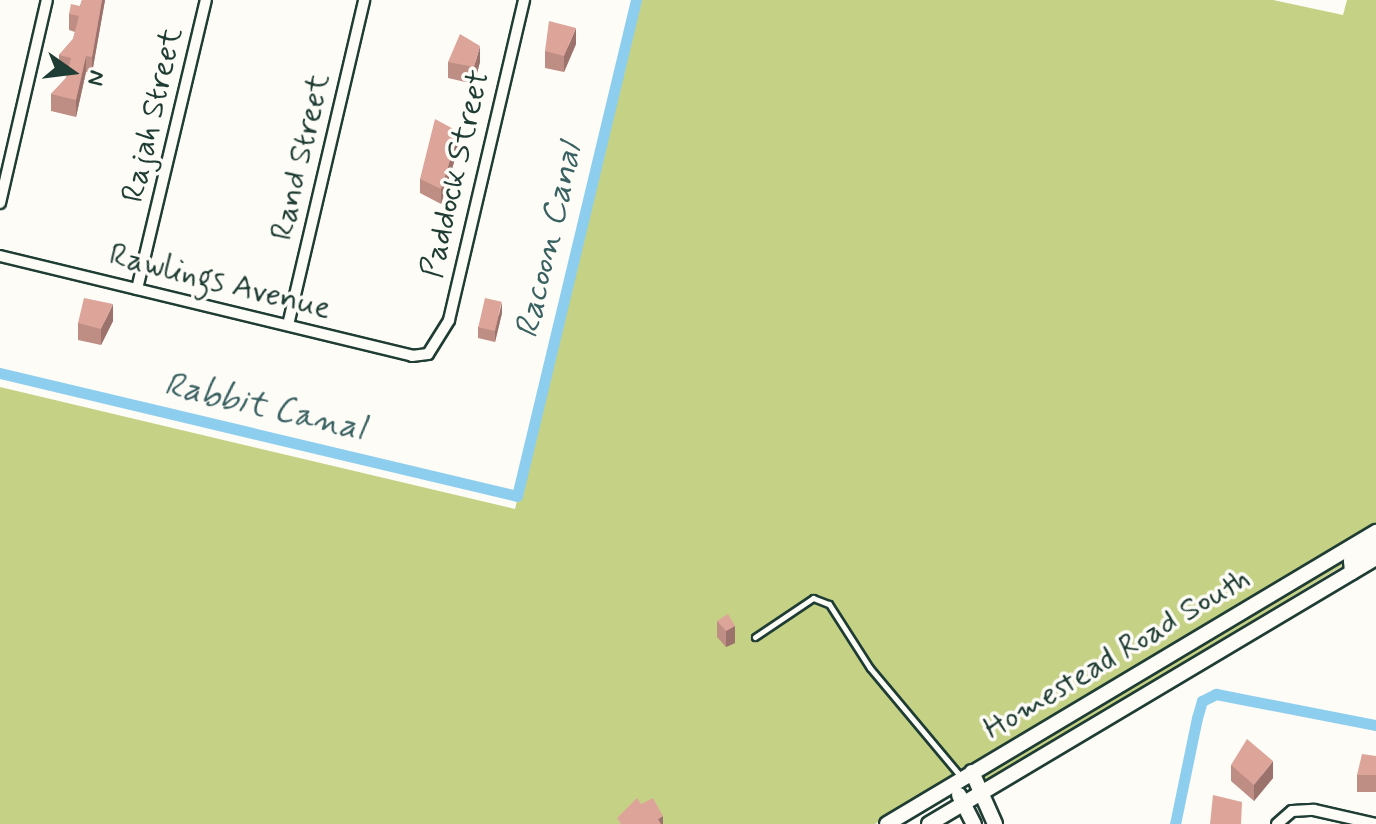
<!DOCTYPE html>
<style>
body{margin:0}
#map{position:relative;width:1376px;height:824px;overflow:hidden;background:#fdfcf7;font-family:Mynerve,sans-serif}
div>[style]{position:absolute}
.green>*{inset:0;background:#c5d285}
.canal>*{height:11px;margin:-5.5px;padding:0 5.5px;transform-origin:5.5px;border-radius:5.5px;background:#8dceee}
.roads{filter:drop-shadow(2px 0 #1f3d34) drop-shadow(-2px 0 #1f3d34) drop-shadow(0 2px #1f3d34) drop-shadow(0 -2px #1f3d34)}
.lane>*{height:5px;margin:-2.5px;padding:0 2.5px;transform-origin:2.5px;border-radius:2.5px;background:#fdfcf7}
.street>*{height:10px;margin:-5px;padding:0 5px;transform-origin:5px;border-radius:5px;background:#fdfcf7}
.secondary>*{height:14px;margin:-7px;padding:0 7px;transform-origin:7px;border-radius:7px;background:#fdfcf7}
.wall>*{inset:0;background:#be8d84}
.shaded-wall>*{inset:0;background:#9b736c}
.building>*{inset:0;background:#dda49a;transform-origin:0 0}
span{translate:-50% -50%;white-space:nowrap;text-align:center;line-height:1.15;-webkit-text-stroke:7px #fdfcf7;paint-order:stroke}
.street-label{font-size:32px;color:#1f3d34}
.water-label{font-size:34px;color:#3a6162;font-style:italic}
.north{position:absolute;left:32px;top:32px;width:80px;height:80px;-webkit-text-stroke:6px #fdfcf7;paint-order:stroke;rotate:104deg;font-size:22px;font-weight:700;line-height:32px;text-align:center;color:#1f3d34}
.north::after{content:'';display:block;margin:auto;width:28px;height:36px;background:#1f3d34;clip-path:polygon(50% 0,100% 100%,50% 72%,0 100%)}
</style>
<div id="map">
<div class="green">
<i style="clip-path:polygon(638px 0,1273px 0,1343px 15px,1347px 0,1376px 0,1376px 525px,875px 824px,0 824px,0 387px,515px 509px)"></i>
<i style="clip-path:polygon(1347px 557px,1344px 565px,984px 784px,980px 775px)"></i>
</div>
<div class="canal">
<i style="left:0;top:373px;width:531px;rotate:13.38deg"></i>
<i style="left:517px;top:496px;width:510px;rotate:-76.51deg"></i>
<i style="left:1175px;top:824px;width:108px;rotate:-78.3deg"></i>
<i style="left:1197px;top:718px;width:18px;rotate:-74deg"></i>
<i style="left:1202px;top:701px;width:16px;rotate:-27deg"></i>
<i style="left:1216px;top:694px;width:163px;rotate:11deg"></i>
</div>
<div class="roads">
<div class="lane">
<i style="left:755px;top:637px;width:70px;rotate:-33.9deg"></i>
<i style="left:813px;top:598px;width:17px;rotate:21deg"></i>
<i style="left:829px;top:604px;width:76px;rotate:57.4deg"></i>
<i style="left:870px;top:668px;width:143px;rotate:50.1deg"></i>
</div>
<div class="street">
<i style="left:0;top:203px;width:208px;rotate:-77deg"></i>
<i style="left:0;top:256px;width:424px;rotate:13.6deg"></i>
<i style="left:412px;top:356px;width:16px;rotate:-7deg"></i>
<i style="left:428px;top:354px;width:40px;rotate:-58deg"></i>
<i style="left:449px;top:320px;width:329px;rotate:-76.8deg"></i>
<i style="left:137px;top:289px;width:297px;rotate:-76.6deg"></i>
<i style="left:288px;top:325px;width:334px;rotate:-76.8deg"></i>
<i style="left:1277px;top:824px;width:20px;rotate:-41deg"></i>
<i style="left:1292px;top:811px;width:22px;rotate:-3deg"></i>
<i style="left:1314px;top:810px;width:64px;rotate:12.7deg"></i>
</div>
<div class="secondary">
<i style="left:1352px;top:572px;width:11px;rotate:-95deg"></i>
<i style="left:1351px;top:561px;width:30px;rotate:-33deg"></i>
<i style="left:972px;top:772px;width:57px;rotate:66.1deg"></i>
<i style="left:959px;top:795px;width:33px;rotate:63deg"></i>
<i style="left:887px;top:824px;width:570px;rotate:-30.84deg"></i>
<i style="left:929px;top:824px;width:520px;rotate:-30.76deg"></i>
</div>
</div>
<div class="wall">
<i style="clip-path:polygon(82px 0,105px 0,92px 73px,86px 72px,76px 117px,51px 111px,51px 94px,66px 78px,67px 74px,59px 72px,59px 55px,73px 39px,75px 32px,69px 30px,69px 14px,80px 6px)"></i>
<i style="clip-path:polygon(576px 44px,564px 72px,545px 68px,545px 51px)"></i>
<i style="clip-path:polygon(448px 62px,480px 62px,474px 84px,448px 78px)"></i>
<i style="clip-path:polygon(459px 146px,441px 204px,420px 193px,420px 179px)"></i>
<i style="clip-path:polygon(502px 313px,495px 342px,478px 338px,478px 327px)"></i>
<i style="clip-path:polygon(113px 321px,101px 345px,78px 340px,78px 323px)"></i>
<i style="clip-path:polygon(717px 621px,735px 626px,735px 643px,726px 647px,717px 637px)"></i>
<i style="clip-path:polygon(1376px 753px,1376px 792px,1357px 792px,1357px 775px,1376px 756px)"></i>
<i style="clip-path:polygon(1231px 765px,1273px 778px,1254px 801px,1231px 781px)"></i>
</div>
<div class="shaded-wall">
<i style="clip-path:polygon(102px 0,105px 0,92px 73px,92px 57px)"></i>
<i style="clip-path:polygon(576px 28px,576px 44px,564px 72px,564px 56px)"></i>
<i style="clip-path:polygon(480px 46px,480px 62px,474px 84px,474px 67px)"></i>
<i style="clip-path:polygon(86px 56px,86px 72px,76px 117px,76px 100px)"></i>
<i style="clip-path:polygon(459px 132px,459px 146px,441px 204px,441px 189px)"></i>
<i style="clip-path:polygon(502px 302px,502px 313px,495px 342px,495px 331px)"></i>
<i style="clip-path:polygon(113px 304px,113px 321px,101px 345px,101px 329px)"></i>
<i style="clip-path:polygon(735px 626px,735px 643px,726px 647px,726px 631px)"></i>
<i style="clip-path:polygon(1273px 761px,1273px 778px,1254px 801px,1254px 785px)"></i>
<i style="clip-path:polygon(663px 816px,663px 824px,658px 824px,658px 819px)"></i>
</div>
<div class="building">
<i style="clip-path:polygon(82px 0,102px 0,92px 57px,86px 56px,76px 100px,51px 94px,66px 78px,71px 58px,59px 55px,73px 39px,79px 16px,69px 14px,71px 4px,80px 6px)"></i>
<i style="clip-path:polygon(549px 21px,576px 28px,564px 56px,545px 51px)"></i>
<i style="clip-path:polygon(460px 34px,480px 46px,474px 67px,448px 62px)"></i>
<i style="clip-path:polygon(435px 119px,459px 132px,441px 189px,420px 179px)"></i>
<i style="clip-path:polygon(84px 298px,113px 304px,101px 329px,78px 323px)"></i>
<i style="left:485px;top:298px;width:17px;height:30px;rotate:13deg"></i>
<i style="clip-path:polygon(728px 614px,735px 626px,726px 631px,717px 621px)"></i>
<i style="clip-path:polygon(1247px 739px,1273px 761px,1254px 785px,1231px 765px)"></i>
<i style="clip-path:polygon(1376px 753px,1376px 775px,1357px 775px,1362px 754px,1376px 756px)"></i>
<i style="clip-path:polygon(1213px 795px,1242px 802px,1241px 824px,1210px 824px)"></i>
<i style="clip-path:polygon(637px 798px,641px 804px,653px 798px,663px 816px,658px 819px,661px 824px,621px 824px,617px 818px)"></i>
</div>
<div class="street-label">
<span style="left:153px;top:115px;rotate:-77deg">Rajah Street</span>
<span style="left:301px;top:157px;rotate:-77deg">Rand Street</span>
<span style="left:456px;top:174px;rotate:-77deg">Paddock Street</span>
<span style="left:220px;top:282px;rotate:14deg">Rawlings Avenue</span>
<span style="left:1117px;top:654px;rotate:-31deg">Homestead Road South</span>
</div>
<div class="water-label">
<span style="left:549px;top:241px;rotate:-77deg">Racoon Canal</span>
<span style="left:265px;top:407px;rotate:13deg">Rabbit Canal</span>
</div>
<div class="north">N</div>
</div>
